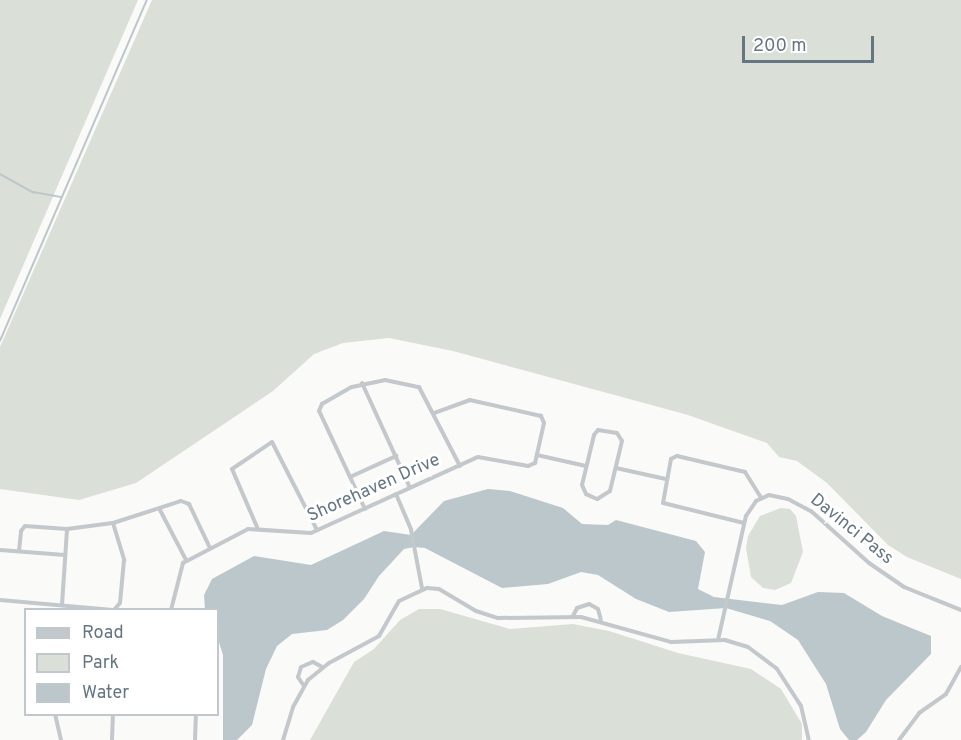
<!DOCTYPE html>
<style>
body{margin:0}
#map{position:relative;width:961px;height:740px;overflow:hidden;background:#fafaf8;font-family:Overpass,sans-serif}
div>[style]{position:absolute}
.green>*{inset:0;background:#dadfd7}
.water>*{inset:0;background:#bbc7cb}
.stream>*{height:1.5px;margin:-0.75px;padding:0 0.75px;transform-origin:0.75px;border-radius:0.75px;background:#bbc7cb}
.street>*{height:4px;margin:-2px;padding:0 2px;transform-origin:2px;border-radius:2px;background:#c3c8cc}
span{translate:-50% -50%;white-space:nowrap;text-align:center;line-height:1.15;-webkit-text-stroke:6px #fff;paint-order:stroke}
.street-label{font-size:18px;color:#657683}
.legend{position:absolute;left:24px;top:608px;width:195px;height:108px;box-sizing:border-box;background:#fff;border:2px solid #c1c8cd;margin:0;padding:8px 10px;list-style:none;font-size:18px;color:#657683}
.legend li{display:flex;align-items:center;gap:12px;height:30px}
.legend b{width:30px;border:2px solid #c1c8cd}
.scale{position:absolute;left:742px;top:36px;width:132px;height:27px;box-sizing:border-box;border:3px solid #657683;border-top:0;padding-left:8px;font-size:18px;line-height:21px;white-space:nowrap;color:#657683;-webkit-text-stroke:4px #fff;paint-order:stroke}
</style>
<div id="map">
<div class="green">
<i style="clip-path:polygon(0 0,138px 0,0 319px)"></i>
<i style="clip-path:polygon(152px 0,961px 0,961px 579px,907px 557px,888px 545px,827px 483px,797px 461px,779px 457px,767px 443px,688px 415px,453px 351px,389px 338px,343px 343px,314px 354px,273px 391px,136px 483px,79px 500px,0 489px,0 347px)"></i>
<i style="clip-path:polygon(781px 508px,790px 509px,796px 516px,803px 552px,791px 583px,775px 590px,763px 588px,751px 577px,746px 548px,748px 536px,760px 516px)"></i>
<i style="clip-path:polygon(419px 609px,440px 609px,510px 629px,573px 624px,609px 631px,678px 653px,751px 669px,781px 689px,802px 724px,802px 740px,310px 740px,354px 662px,374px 649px,400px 620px)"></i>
</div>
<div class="water">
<i style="clip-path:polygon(488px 489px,510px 491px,563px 508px,582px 524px,608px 525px,616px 520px,696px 541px,705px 552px,698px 589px,714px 597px,782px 605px,818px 592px,844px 593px,882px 616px,931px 636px,931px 654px,886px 700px,866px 732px,857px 740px,849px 740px,840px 729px,826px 684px,798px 640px,770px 621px,726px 608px,669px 612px,636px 599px,598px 575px,581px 572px,548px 584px,502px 588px,425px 548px,414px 547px,404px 549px,379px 576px,364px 599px,343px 620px,327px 630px,292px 634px,277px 646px,266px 669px,252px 725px,237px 740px,223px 740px,223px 655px,218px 639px,218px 610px,205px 609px,204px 595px,212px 579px,254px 556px,311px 565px,384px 531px,411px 535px,444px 501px)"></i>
</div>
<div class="stream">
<i style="left:0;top:174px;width:38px;rotate:29deg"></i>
<i style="left:33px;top:192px;width:29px;rotate:10deg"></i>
<i style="left:0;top:341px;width:371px;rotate:-66.7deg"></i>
</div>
<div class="street">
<i style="left:362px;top:383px;width:115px;rotate:65.4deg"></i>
<i style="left:598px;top:430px;width:19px;rotate:9deg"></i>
<i style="left:617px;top:433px;width:9px;rotate:58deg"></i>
<i style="left:622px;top:441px;width:51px;rotate:103.5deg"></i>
<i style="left:610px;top:491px;width:15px;rotate:148deg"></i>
<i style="left:597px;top:499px;width:12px;rotate:-156deg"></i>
<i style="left:586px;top:494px;width:10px;rotate:-114deg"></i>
<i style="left:582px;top:485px;width:51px;rotate:-76.5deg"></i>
<i style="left:594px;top:435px;width:6px;rotate:-51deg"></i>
<i style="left:537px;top:455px;width:50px;rotate:12.7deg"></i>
<i style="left:616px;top:468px;width:51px;rotate:12.4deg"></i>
<i style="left:350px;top:477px;width:51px;rotate:-24.5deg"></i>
<i style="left:396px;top:494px;width:39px;rotate:67deg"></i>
<i style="left:411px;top:530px;width:59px;rotate:79.3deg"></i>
<i style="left:365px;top:509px;width:108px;rotate:-115.1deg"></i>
<i style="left:319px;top:411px;width:8px;rotate:-67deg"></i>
<i style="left:322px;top:404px;width:34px;rotate:-30deg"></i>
<i style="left:352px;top:387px;width:34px;rotate:-12deg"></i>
<i style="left:385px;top:380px;width:35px;rotate:12deg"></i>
<i style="left:419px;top:387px;width:89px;rotate:62.6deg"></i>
<i style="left:160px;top:510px;width:56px;rotate:62.5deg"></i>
<i style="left:113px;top:523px;width:39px;rotate:73deg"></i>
<i style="left:124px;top:560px;width:43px;rotate:95.3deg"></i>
<i style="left:120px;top:603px;width:9px;rotate:131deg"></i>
<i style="left:744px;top:523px;width:83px;rotate:-166.1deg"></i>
<i style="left:663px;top:503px;width:45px;rotate:-79.7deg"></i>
<i style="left:671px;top:459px;width:7px;rotate:-27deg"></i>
<i style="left:677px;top:456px;width:70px;rotate:13.2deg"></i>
<i style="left:745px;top:472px;width:31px;rotate:58deg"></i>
<i style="left:257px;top:527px;width:63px;rotate:-113.3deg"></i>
<i style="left:232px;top:469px;width:48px;rotate:-34deg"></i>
<i style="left:272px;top:442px;width:99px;rotate:62.9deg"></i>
<i style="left:0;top:550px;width:65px;rotate:4.4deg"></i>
<i style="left:19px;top:551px;width:20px;rotate:-84deg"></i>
<i style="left:21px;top:531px;width:6px;rotate:-51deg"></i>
<i style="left:25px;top:526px;width:42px;rotate:4.1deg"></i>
<i style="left:67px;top:529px;width:46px;rotate:-7.4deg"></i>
<i style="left:113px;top:523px;width:71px;rotate:-17.9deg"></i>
<i style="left:181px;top:501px;width:9px;rotate:21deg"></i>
<i style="left:189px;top:504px;width:49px;rotate:64.5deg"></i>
<i style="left:0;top:600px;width:113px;rotate:5.1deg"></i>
<i style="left:62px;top:605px;width:76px;rotate:-86.2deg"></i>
<i style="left:171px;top:610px;width:49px;rotate:-75.7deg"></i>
<i style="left:183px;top:563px;width:73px;rotate:-27.6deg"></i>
<i style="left:248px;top:529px;width:63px;rotate:3.6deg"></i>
<i style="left:311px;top:533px;width:183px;rotate:-24.5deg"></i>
<i style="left:478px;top:457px;width:51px;rotate:10.2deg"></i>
<i style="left:528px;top:466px;width:8px;rotate:-23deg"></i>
<i style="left:535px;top:463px;width:41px;rotate:-77.3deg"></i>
<i style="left:544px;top:423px;width:8px;rotate:-113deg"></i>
<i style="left:541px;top:416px;width:73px;rotate:-167.3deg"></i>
<i style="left:470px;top:400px;width:37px;rotate:160deg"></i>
<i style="left:573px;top:616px;width:9px;rotate:-63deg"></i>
<i style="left:577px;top:608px;width:13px;rotate:-18deg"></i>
<i style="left:589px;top:604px;width:10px;rotate:29deg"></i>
<i style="left:598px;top:609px;width:11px;rotate:75deg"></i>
<i style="left:718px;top:640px;width:127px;rotate:-77.3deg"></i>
<i style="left:746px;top:516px;width:18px;rotate:-56deg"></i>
<i style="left:756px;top:501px;width:14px;rotate:-25deg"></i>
<i style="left:769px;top:495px;width:19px;rotate:12deg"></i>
<i style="left:788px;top:499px;width:26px;rotate:28deg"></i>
<i style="left:811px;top:511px;width:78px;rotate:41.9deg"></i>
<i style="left:869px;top:563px;width:42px;rotate:34.4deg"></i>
<i style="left:904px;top:587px;width:61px;rotate:22deg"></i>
<i style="left:304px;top:686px;width:11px;rotate:-124deg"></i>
<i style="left:298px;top:677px;width:10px;rotate:-73deg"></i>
<i style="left:301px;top:667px;width:13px;rotate:-23deg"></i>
<i style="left:313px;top:662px;width:10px;rotate:29deg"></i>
<i style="left:55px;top:714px;width:27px;rotate:77deg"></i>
<i style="left:112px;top:740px;width:26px;rotate:-88deg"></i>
<i style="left:195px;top:740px;width:26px;rotate:-88deg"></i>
<i style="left:283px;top:740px;width:34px;rotate:-73deg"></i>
<i style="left:293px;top:707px;width:31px;rotate:-61deg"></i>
<i style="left:308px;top:680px;width:27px;rotate:-39deg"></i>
<i style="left:329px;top:663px;width:57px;rotate:-28.4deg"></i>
<i style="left:379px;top:636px;width:40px;rotate:-60.3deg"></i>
<i style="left:399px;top:601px;width:31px;rotate:-25deg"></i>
<i style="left:427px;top:588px;width:12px;rotate:5deg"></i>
<i style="left:439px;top:589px;width:43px;rotate:30.7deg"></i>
<i style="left:476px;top:611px;width:23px;rotate:18deg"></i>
<i style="left:498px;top:618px;width:83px;rotate:-0.7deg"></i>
<i style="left:581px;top:617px;width:93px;rotate:15.5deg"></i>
<i style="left:671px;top:642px;width:54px;rotate:-2.1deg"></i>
<i style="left:725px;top:640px;width:24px;rotate:17deg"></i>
<i style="left:748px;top:647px;width:36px;rotate:37deg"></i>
<i style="left:777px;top:669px;width:44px;rotate:57deg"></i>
<i style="left:801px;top:706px;width:35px;rotate:77deg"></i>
<i style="left:899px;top:740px;width:34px;rotate:-53deg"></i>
<i style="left:919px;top:713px;width:33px;rotate:-35deg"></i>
<i style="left:946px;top:694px;width:31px;rotate:-61deg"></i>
</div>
<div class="street-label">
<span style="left:374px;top:489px;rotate:-24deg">Shorehaven Drive</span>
<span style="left:851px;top:530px;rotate:39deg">Davinci Pass</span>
</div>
<ul class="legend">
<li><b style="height:8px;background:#c3c8cc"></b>Road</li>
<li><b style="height:16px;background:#dadfd7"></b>Park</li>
<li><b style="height:16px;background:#bbc7cb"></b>Water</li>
</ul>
<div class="scale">200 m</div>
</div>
